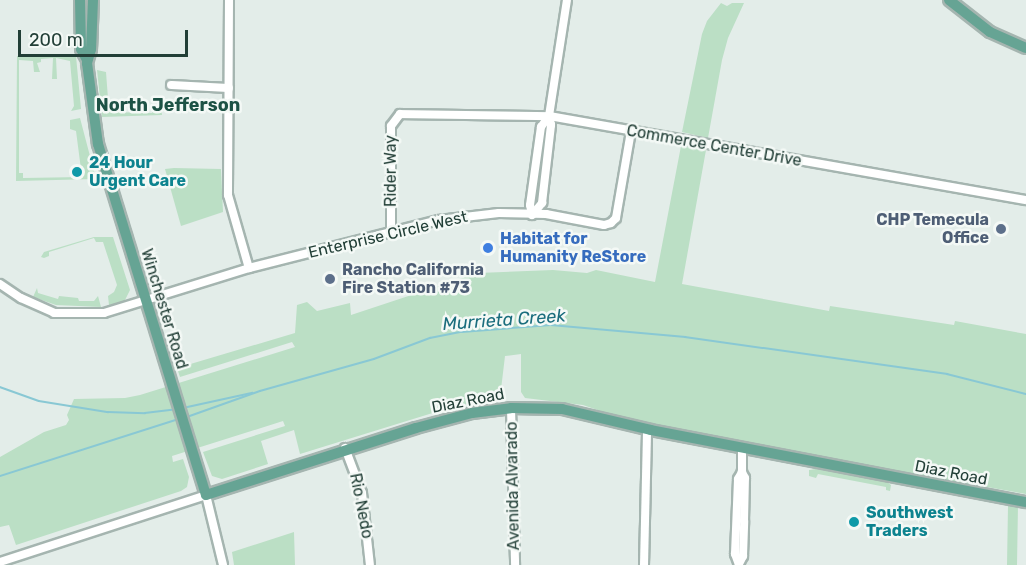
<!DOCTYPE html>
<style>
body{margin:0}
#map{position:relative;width:1026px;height:565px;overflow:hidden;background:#e3ede9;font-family:Rubik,sans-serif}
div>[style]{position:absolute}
.green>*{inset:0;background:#bbdfc5}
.stream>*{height:1.5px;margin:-0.75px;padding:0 0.75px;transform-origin:0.75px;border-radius:0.75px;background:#89c8d4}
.roads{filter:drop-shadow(2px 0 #a5b5b0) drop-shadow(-2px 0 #a5b5b0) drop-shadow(0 2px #a5b5b0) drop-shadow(0 -2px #a5b5b0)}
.minor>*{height:8px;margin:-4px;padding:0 4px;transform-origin:4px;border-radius:4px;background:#fff}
.major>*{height:10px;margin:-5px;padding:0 5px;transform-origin:5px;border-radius:5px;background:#66a494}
.dots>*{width:16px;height:16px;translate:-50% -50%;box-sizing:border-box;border:3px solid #f4f9f6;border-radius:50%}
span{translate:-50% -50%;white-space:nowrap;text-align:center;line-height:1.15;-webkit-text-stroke:5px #f4f9f6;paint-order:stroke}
.street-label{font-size:16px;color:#223f37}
.culture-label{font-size:16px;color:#0d838f;font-weight:700}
.left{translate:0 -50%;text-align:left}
.service-label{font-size:16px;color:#4e5e75;font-weight:700}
.right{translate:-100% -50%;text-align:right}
.shop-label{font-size:16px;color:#366cbe;font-weight:700}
.neighbourhood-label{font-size:18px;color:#1d5245;font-weight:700}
.water-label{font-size:18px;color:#1a6d7d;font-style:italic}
.scale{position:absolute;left:18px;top:30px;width:170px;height:27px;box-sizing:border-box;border:3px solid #223f37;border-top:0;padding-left:8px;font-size:18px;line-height:21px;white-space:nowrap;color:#223f37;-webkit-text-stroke:4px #f4f9f6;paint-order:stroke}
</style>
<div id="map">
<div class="green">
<i style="clip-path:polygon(721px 3px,727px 6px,732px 3px,744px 3px,728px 38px,722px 60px,708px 138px,682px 132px,702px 34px,707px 21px)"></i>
<i style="clip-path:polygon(17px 56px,76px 56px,81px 109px,71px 111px,74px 106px,70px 61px,56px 58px,57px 79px,52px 79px,53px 58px,41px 59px,41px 62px,37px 63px,40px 72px,34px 72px,33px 61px,19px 60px,19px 173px,23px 173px,23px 178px,82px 177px,76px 131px,70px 129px,70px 120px,80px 118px,96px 179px,16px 181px)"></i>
<i style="clip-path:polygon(97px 70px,106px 72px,109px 112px,152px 113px,155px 106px,161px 105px,162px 115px,102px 117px)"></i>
<i style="clip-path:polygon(681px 146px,706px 150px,682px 284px,829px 311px,830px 306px,954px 325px,955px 321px,1026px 334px,1026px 494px,644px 426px,583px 405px,525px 398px,521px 392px,521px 354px,505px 356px,500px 398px,452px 407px,300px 454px,294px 430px,261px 441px,268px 464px,222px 479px,212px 476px,203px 452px,285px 426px,283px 421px,172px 456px,173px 462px,183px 459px,189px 477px,187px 487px,181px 491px,16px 545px,9px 525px,0 527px,0 457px,44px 432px,66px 425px,69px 420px,67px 415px,74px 399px,125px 398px,140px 395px,295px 347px,292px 342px,180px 377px,177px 368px,295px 333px,297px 305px,307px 302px,317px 311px,350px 303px,351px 315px,478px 273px,553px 270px,587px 273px,596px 270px,655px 282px)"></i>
<i style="clip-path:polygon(174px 168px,221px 169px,223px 212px,181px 226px,165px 169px)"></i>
<i style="clip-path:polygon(94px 237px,113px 237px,130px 290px,124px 302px,109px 305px,108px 296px,114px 292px,117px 285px,103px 242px,96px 242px,94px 238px,49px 252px,49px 256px,44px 258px,41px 257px,44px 252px)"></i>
<i style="clip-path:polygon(37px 288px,38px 293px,58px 299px,59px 296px,78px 298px,79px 301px,94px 301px,98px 296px,101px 307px,56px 305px,33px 297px)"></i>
<i style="clip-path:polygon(816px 469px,887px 482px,891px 485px,890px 491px,886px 490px,886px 487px,818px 474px,816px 478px,809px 476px,809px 470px)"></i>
<i style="clip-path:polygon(1005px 502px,1018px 505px,1017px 565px,1007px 565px,1008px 506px)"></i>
<i style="clip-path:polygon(294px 532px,295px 565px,234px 565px,232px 552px)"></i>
</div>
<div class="stream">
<i style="left:0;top:387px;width:41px;rotate:19.7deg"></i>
<i style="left:39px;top:401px;width:70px;rotate:9.1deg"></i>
<i style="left:108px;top:412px;width:37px;rotate:2deg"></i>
<i style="left:145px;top:413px;width:31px;rotate:-7deg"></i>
<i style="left:183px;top:408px;width:71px;rotate:-12.3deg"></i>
<i style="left:187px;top:417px;width:77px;rotate:-19.6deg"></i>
<i style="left:260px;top:391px;width:118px;rotate:-15.7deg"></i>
<i style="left:374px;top:359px;width:60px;rotate:-20.6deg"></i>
<i style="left:430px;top:338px;width:33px;rotate:-11deg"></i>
<i style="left:462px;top:332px;width:89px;rotate:-4.5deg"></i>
<i style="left:551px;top:325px;width:135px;rotate:5.1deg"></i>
<i style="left:685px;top:337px;width:265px;rotate:8deg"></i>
<i style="left:947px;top:374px;width:81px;rotate:14.2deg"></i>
<i style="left:0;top:476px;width:188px;rotate:-17.7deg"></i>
</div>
<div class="roads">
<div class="minor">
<i style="left:229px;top:0;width:195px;rotate:90.3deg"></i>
<i style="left:228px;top:195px;width:76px;rotate:74deg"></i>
<i style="left:171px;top:85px;width:58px;rotate:3deg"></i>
<i style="left:532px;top:215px;width:10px;rotate:-101deg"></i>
<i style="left:530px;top:205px;width:79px;rotate:-82deg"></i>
<i style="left:541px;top:127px;width:14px;rotate:-54deg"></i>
<i style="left:549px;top:116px;width:117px;rotate:-81.2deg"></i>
<i style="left:532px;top:215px;width:16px;rotate:-50deg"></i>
<i style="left:542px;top:203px;width:79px;rotate:-83.4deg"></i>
<i style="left:551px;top:125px;width:9px;rotate:-103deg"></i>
<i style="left:391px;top:232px;width:106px;rotate:-90deg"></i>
<i style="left:391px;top:126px;width:15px;rotate:-53deg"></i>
<i style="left:400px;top:114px;width:149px;rotate:0.8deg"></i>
<i style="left:549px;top:116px;width:484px;rotate:10deg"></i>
<i style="left:0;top:284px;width:25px;rotate:34deg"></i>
<i style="left:21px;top:298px;width:36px;rotate:24deg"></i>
<i style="left:54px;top:313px;width:50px"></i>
<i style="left:104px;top:313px;width:152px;rotate:-17.2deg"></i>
<i style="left:249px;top:268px;width:196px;rotate:-14.2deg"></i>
<i style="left:439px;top:220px;width:60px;rotate:-6.7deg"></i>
<i style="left:499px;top:213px;width:47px;rotate:1.2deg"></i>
<i style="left:546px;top:214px;width:59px;rotate:10.7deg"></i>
<i style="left:604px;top:225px;width:7px;rotate:-16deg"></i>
<i style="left:611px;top:223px;width:7px;rotate:-45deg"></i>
<i style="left:616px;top:218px;width:88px;rotate:-80.2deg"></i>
<i style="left:511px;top:408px;width:157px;rotate:88.5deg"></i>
<i style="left:345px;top:448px;width:48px;rotate:69.3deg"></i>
<i style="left:362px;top:493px;width:72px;rotate:83.7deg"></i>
<i style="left:0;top:562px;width:217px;rotate:-18deg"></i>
<i style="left:206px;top:495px;width:72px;rotate:76.3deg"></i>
<i style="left:739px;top:564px;width:9px;rotate:-63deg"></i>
<i style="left:743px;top:556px;width:35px;rotate:-88deg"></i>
<i style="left:744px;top:521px;width:43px;rotate:-88.7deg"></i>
<i style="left:745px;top:478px;width:7px;rotate:-117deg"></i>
<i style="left:742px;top:472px;width:24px;rotate:-90deg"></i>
<i style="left:644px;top:565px;width:136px;rotate:-88.7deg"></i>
<i style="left:739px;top:565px;width:12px;rotate:-110deg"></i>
<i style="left:735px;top:554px;width:75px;rotate:-87.7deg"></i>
<i style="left:738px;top:479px;width:8px;rotate:-60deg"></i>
</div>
<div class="major">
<i style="left:80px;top:0;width:49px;rotate:88.8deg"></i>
<i style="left:81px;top:49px;width:13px;rotate:61deg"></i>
<i style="left:93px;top:0;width:49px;rotate:92.3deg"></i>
<i style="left:91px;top:49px;width:15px;rotate:106deg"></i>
<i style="left:87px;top:63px;width:82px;rotate:82.3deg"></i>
<i style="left:98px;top:144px;width:367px;rotate:72.9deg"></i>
<i style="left:206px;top:495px;width:220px;rotate:-17.7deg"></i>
<i style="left:416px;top:428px;width:58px;rotate:-15deg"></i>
<i style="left:472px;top:413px;width:39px;rotate:-7deg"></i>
<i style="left:511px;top:408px;width:51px;rotate:1.1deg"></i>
<i style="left:562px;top:409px;width:91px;rotate:13.3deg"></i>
<i style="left:651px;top:430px;width:382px;rotate:10.9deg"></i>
<i style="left:949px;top:0;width:52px;rotate:38deg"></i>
<i style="left:990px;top:32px;width:39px;rotate:24deg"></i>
</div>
</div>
<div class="dots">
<i style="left:77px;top:172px;background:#0f9aa8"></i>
<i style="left:1001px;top:229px;background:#5c6f8a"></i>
<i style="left:488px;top:248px;background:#3f7fe0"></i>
<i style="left:330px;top:279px;background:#5c6f8a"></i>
<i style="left:854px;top:522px;background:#0f9aa8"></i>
</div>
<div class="street-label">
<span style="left:714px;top:146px;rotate:10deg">Commerce Center Drive</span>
<span style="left:391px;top:171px;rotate:-90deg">Rider Way</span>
<span style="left:388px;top:235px;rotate:-13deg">Enterprise Circle West</span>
<span style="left:164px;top:309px;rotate:73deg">Winchester Road</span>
<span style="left:468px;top:401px;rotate:-11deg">Diaz Road</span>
<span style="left:951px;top:473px;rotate:11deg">Diaz Road</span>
<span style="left:513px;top:486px;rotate:-91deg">Avenida Alvarado</span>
<span style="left:361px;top:506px;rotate:79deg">Rio Nedo</span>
</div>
<div class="culture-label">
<span class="left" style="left:89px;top:172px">24 Hour<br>Urgent Care</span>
<span class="left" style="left:866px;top:522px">Southwest<br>Traders</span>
</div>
<div class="service-label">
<span class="right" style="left:989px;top:229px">CHP Temecula<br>Office</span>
<span class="left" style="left:342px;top:279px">Rancho California<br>Fire Station #73</span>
</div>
<div class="shop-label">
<span class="left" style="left:500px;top:248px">Habitat for<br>Humanity ReStore</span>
</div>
<div class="neighbourhood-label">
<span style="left:168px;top:105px">North Jefferson</span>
</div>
<div class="water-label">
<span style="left:504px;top:320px;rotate:-4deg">Murrieta Creek</span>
</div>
<div class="scale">200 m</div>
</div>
